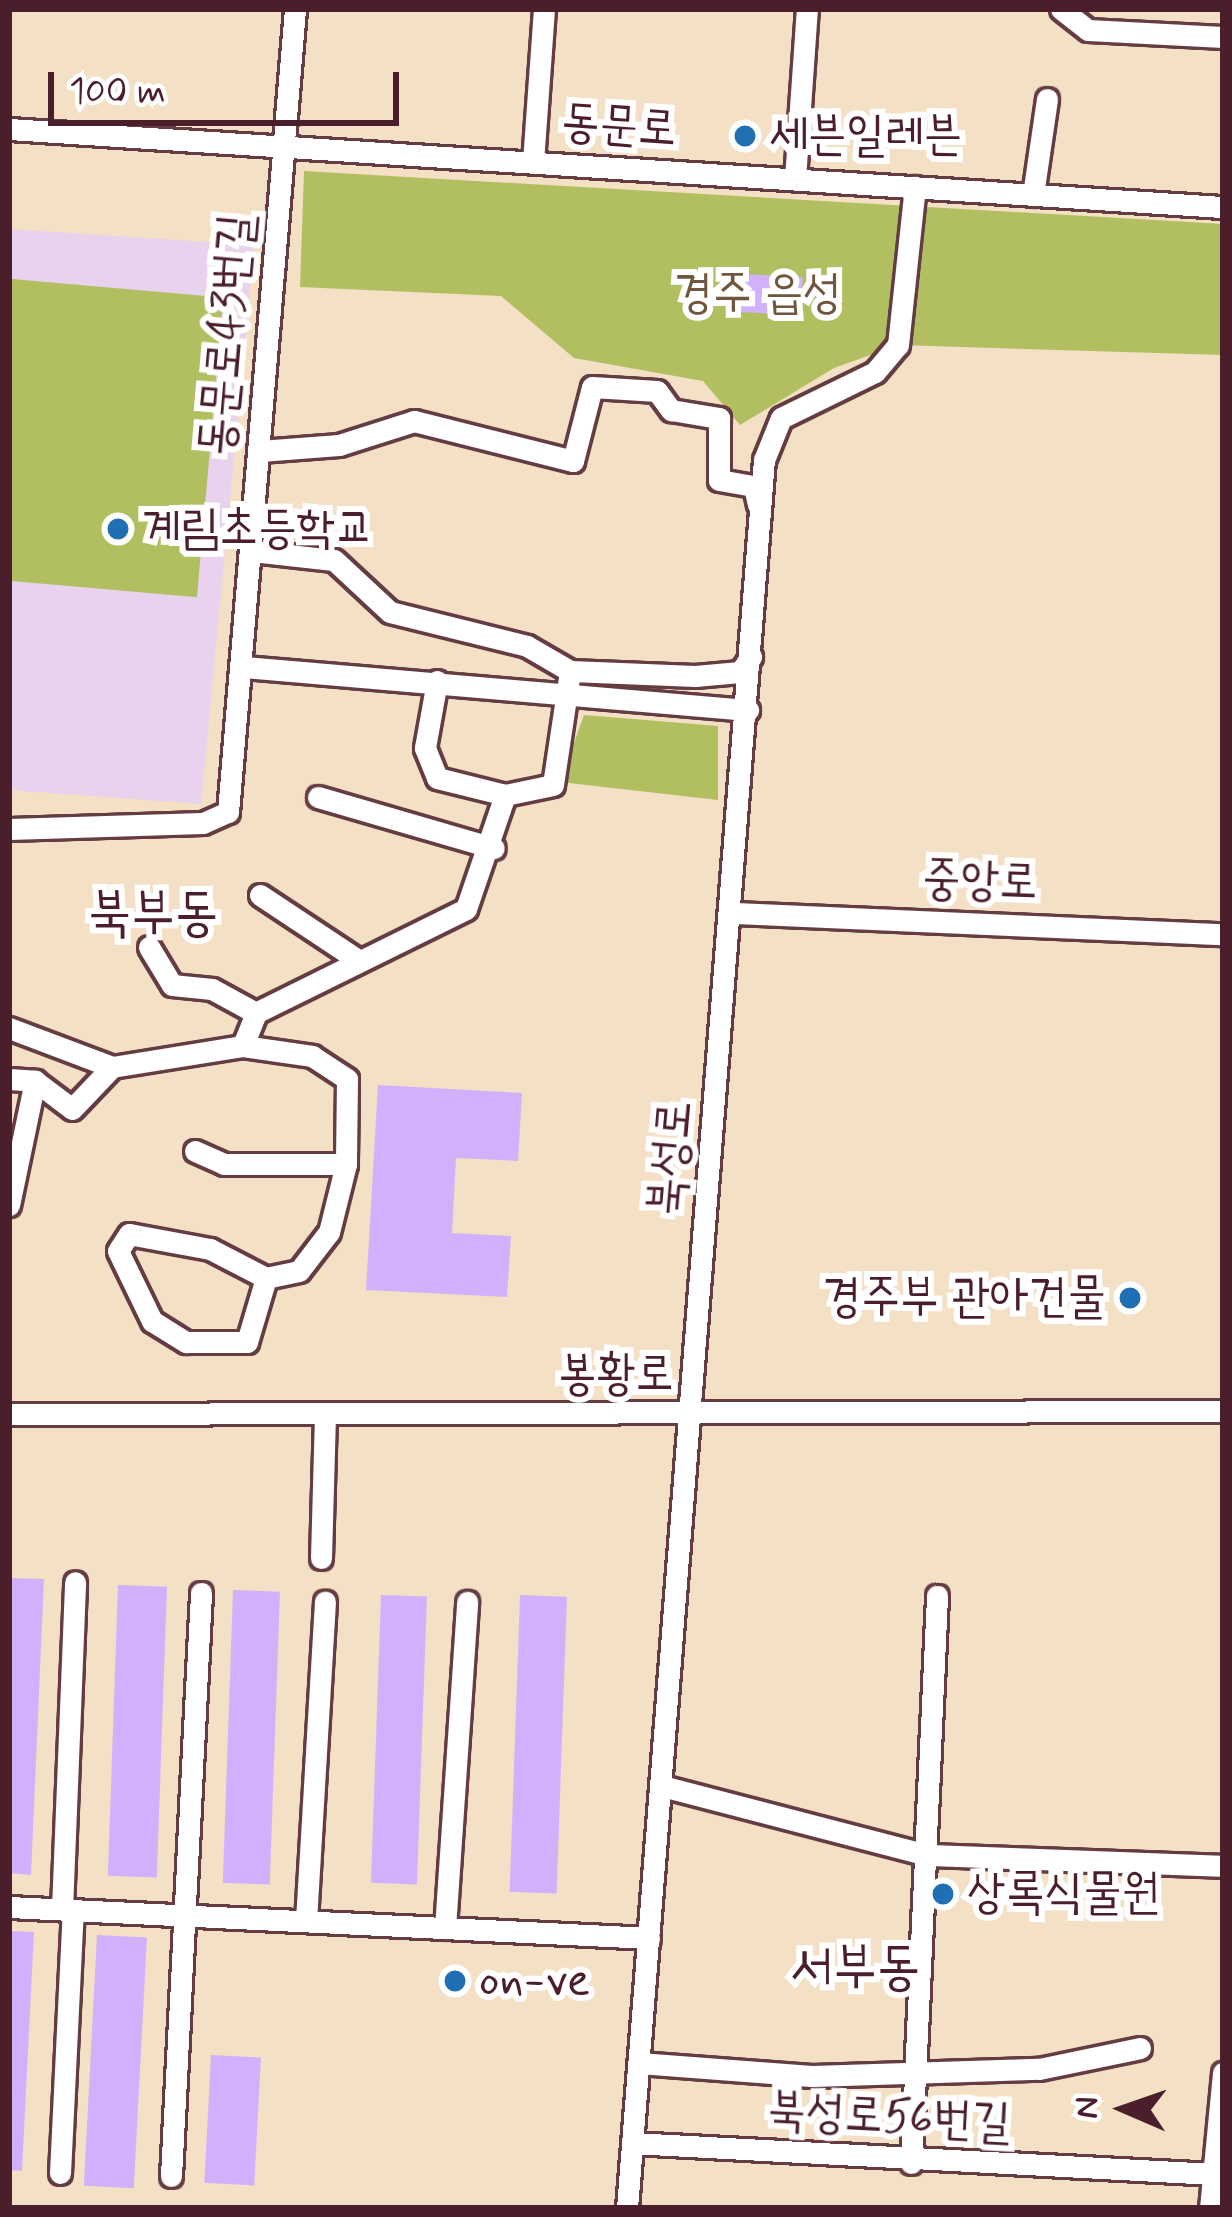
<!DOCTYPE html>
<meta charset="utf-8">
<style>
body{margin:0}
#map{position:relative;width:1232px;height:2217px;overflow:hidden;background:#f4e0c5;font-family:Mynerve,"Poor Story",sans-serif}
div>[style]{position:absolute}
.built>*{inset:0;background:#e9d2ed}
.green>*{inset:0;background:#b1bf61;transform-origin:0 0}
.building>*{inset:0;background:#d2b1fc;transform-origin:0 0}
.roads{filter:drop-shadow(3px 0 #643c42) drop-shadow(-3px 0 #643c42) drop-shadow(0 3px #643c42) drop-shadow(0 -3px #643c42)}
.minor>*{height:21px;margin:-10.5px;padding:0 10.5px;transform-origin:10.5px;border-radius:10.5px;background:#fff}
.dots>*{width:33px;height:33px;translate:-50% -50%;box-sizing:border-box;border:6px solid #fff;border-radius:50%}
span{translate:-50% -50%;white-space:nowrap;text-align:center;line-height:1.15;-webkit-text-stroke:12px #fff;paint-order:stroke}
.street-label{font-size:48px;color:#4a1f2b}
.poi-label{font-size:48px;color:#4a1f2b}
.left{translate:0 -50%;text-align:left}
.right{translate:-100% -50%;text-align:right}
.park-label{font-size:48px;color:#6e573e}
.quarter-label{font-size:54px;color:#4a1f2b}
.frame{position:absolute;inset:0;border:12px solid #4a1f2b;pointer-events:none}
.north{position:absolute;left:1064px;top:2049px;width:120px;height:120px;-webkit-text-stroke:9px #fff;paint-order:stroke;rotate:272deg;font-size:33px;font-weight:700;line-height:48px;text-align:center;color:#4a1f2b}
.north::after{content:'';display:block;margin:auto;width:42px;height:54px;background:#4a1f2b;clip-path:polygon(50% 0,100% 100%,50% 72%,0 100%)}
.scale{position:absolute;left:48px;top:72px;width:351px;height:54px;box-sizing:border-box;border:6px solid #4a1f2b;border-top:0;padding-left:15px;font-size:36px;line-height:42px;white-space:nowrap;color:#4a1f2b;-webkit-text-stroke:9px #fff;paint-order:stroke}
</style>
<div id="map">
<div class="built">
<i style="clip-path:polygon(9px 229px,254px 245px,201px 804px,9px 790px)"></i>
</div>
<div class="green">
<i style="clip-path:polygon(304px 171px,1223px 224px,1223px 355px,898px 345px,834px 368px,740px 425px,703px 381px,574px 358px,501px 296px,300px 287px)"></i>
<i style="left:12px;top:279px;width:212px;height:301px;rotate:5deg"></i>
<i style="clip-path:polygon(584px 715px,718px 726px,718px 800px,560px 782px)"></i>
</div>
<div class="building">
<i style="left:743px;top:274px;width:60px;height:38px;rotate:3deg"></i>
<i style="clip-path:polygon(378px 1085px,522px 1093px,518px 1161px,456px 1158px,452px 1233px,511px 1236px,507px 1297px,366px 1290px)"></i>
<i style="clip-path:polygon(9px 1578px,44px 1579px,31px 1875px,9px 1873px)"></i>
<i style="left:118px;top:1585px;width:49px;height:291px;rotate:2deg"></i>
<i style="left:233px;top:1590px;width:47px;height:293px;rotate:2deg"></i>
<i style="left:381px;top:1595px;width:46px;height:288px;rotate:2deg"></i>
<i style="left:520px;top:1595px;width:47px;height:297px;rotate:2deg"></i>
<i style="clip-path:polygon(9px 1931px,34px 1932px,22px 2171px,9px 2170px)"></i>
<i style="left:97px;top:1935px;width:50px;height:251px;rotate:3deg"></i>
<i style="left:211px;top:2055px;width:50px;height:128px;rotate:3deg"></i>
</div>
<div class="roads">
<div class="minor">
<i style="left:1061px;top:9px;width:34px;rotate:38deg"></i>
<i style="left:1088px;top:30px;width:135px;rotate:3deg"></i>
<i style="left:9px;top:129px;width:1217px;rotate:3.68deg"></i>
<i style="left:533px;top:162px;width:153px;rotate:-85.9deg"></i>
<i style="left:795px;top:179px;width:170px;rotate:-86deg"></i>
<i style="left:1033px;top:195px;width:97px;rotate:-81.7deg"></i>
<i style="left:260px;top:451px;width:79px;rotate:-4.3deg"></i>
<i style="left:339px;top:445px;width:79px;rotate:-17.7deg"></i>
<i style="left:414px;top:421px;width:164px;rotate:14.1deg"></i>
<i style="left:573px;top:461px;width:76px;rotate:-75.6deg"></i>
<i style="left:592px;top:387px;width:65px;rotate:3.5deg"></i>
<i style="left:657px;top:391px;width:24px;rotate:54deg"></i>
<i style="left:671px;top:410px;width:49px;rotate:9.5deg"></i>
<i style="left:719px;top:418px;width:62px;rotate:90deg"></i>
<i style="left:719px;top:480px;width:36px;rotate:10deg"></i>
<i style="left:754px;top:486px;width:19px;rotate:78deg"></i>
<i style="left:252px;top:551px;width:82px;rotate:6.3deg"></i>
<i style="left:334px;top:560px;width:76px;rotate:42.9deg"></i>
<i style="left:390px;top:612px;width:141px;rotate:13.9deg"></i>
<i style="left:527px;top:646px;width:50px;rotate:30.2deg"></i>
<i style="left:570px;top:671px;width:115px;rotate:98.5deg"></i>
<i style="left:553px;top:785px;width:49px;rotate:168.2deg"></i>
<i style="left:505px;top:795px;width:120px;rotate:108.9deg"></i>
<i style="left:466px;top:909px;width:234px;rotate:153.7deg"></i>
<i style="left:256px;top:1013px;width:35px;rotate:112deg"></i>
<i style="left:243px;top:1046px;width:70px;rotate:8.2deg"></i>
<i style="left:312px;top:1056px;width:42px;rotate:33.3deg"></i>
<i style="left:347px;top:1079px;width:85px;rotate:90.7deg"></i>
<i style="left:346px;top:1164px;width:70px;rotate:104deg"></i>
<i style="left:329px;top:1232px;width:49px;rotate:127.6deg"></i>
<i style="left:299px;top:1271px;width:34px;rotate:168deg"></i>
<i style="left:266px;top:1278px;width:63px;rotate:-152.6deg"></i>
<i style="left:210px;top:1249px;width:82px;rotate:-169.5deg"></i>
<i style="left:129px;top:1234px;width:20px;rotate:123deg"></i>
<i style="left:118px;top:1251px;width:78px;rotate:64.1deg"></i>
<i style="left:152px;top:1321px;width:40px;rotate:32deg"></i>
<i style="left:186px;top:1342px;width:61px"></i>
<i style="left:247px;top:1342px;width:67px;rotate:-73.5deg"></i>
<i style="left:244px;top:667px;width:506px;rotate:4.88deg"></i>
<i style="left:570px;top:671px;width:125px;rotate:2.3deg"></i>
<i style="left:695px;top:676px;width:45px;rotate:-5.1deg"></i>
<i style="left:740px;top:672px;width:19px;rotate:-54deg"></i>
<i style="left:437px;top:681px;width:68px;rotate:100.2deg"></i>
<i style="left:425px;top:748px;width:32px;rotate:68deg"></i>
<i style="left:437px;top:778px;width:70px;rotate:14deg"></i>
<i style="left:318px;top:797px;width:183px;rotate:16.2deg"></i>
<i style="left:9px;top:829px;width:194px;rotate:-1.8deg"></i>
<i style="left:203px;top:823px;width:27px;rotate:-24deg"></i>
<i style="left:228px;top:812px;width:806px;rotate:-85.23deg"></i>
<i style="left:260px;top:895px;width:114px;rotate:33.6deg"></i>
<i style="left:734px;top:913px;width:489px;rotate:2.5deg"></i>
<i style="left:149px;top:947px;width:44px;rotate:58.8deg"></i>
<i style="left:172px;top:985px;width:40px;rotate:5.7deg"></i>
<i style="left:212px;top:989px;width:50px;rotate:28.6deg"></i>
<i style="left:9px;top:1028px;width:110px;rotate:20.7deg"></i>
<i style="left:9px;top:1079px;width:26px;rotate:4deg"></i>
<i style="left:35px;top:1081px;width:46px;rotate:37.1deg"></i>
<i style="left:72px;top:1109px;width:58px;rotate:-46.4deg"></i>
<i style="left:112px;top:1067px;width:133px;rotate:-9.1deg"></i>
<i style="left:195px;top:1151px;width:32px;rotate:24deg"></i>
<i style="left:224px;top:1164px;width:122px"></i>
<i style="left:9px;top:1205px;width:127px;rotate:-78.2deg"></i>
<i style="left:9px;top:1414px;width:1214px;rotate:-0.14deg"></i>
<i style="left:321px;top:1558px;width:141px;rotate:-88.4deg"></i>
<i style="left:662px;top:1786px;width:274px;rotate:14.6deg"></i>
<i style="left:927px;top:1855px;width:296px;rotate:2.1deg"></i>
<i style="left:9px;top:1907px;width:641px;rotate:2.77deg"></i>
<i style="left:62px;top:1909px;width:327px;rotate:-87.7deg"></i>
<i style="left:306px;top:1921px;width:320px;rotate:-86.6deg"></i>
<i style="left:445px;top:1928px;width:327px;rotate:-86.1deg"></i>
<i style="left:639px;top:2063px;width:173px;rotate:4.3deg"></i>
<i style="left:812px;top:2076px;width:227px;rotate:-1.8deg"></i>
<i style="left:1039px;top:2069px;width:103px;rotate:-11.7deg"></i>
<i style="left:632px;top:2143px;width:582px;rotate:3.05deg"></i>
<i style="left:911px;top:2163px;width:568px;rotate:-87.37deg"></i>
<i style="left:60px;top:2173px;width:263px;rotate:-87.2deg"></i>
<i style="left:171px;top:2176px;width:584px;rotate:-87.05deg"></i>
<i style="left:627px;top:2208px;width:1753px;rotate:-85.52deg"></i>
<i style="left:764px;top:460px;width:45px;rotate:-68deg"></i>
<i style="left:781px;top:418px;width:105px;rotate:-26.1deg"></i>
<i style="left:875px;top:372px;width:35px;rotate:-50deg"></i>
<i style="left:898px;top:345px;width:159px;rotate:-83.9deg"></i>
<i style="left:1210px;top:2208px;width:136px;rotate:-84.5deg"></i>
</div>
</div>
<div class="dots">
<i style="left:745px;top:136px;background:#1f6fb2"></i>
<i style="left:118px;top:529px;background:#1f6fb2"></i>
<i style="left:1130px;top:1298px;background:#1f6fb2"></i>
<i style="left:943px;top:1894px;background:#1f6fb2"></i>
<i style="left:455px;top:1981px;background:#1f6fb2"></i>
</div>
<div class="street-label">
<span style="left:619px;top:126px;rotate:4deg">동문로</span>
<span style="left:227px;top:335px;rotate:-85deg">동문로43번길</span>
<span style="left:980px;top:881px;rotate:2deg">중앙로</span>
<span style="left:671px;top:1158px;rotate:-85deg">북성로</span>
<span style="left:616px;top:1375px">봉황로</span>
<span style="left:889px;top:2117px;rotate:3deg">북성로56번길</span>
</div>
<div class="poi-label">
<span class="left" style="left:769px;top:136px">세븐일레븐</span>
<span class="left" style="left:142px;top:529px">계림초등학교</span>
<span class="right" style="left:1106px;top:1298px">경주부 관아건물</span>
<span class="left" style="left:967px;top:1894px">상록식물원</span>
<span class="left" style="left:479px;top:1981px">on-ve</span>
</div>
<div class="park-label">
<span style="left:758px;top:294px">경주 읍성</span>
</div>
<div class="quarter-label">
<span style="left:153px;top:915px">북부동</span>
<span style="left:855px;top:1969px">서부동</span>
</div>
<div class="frame"></div>
<div class="north">N</div>
<div class="scale">100 m</div>
</div>
